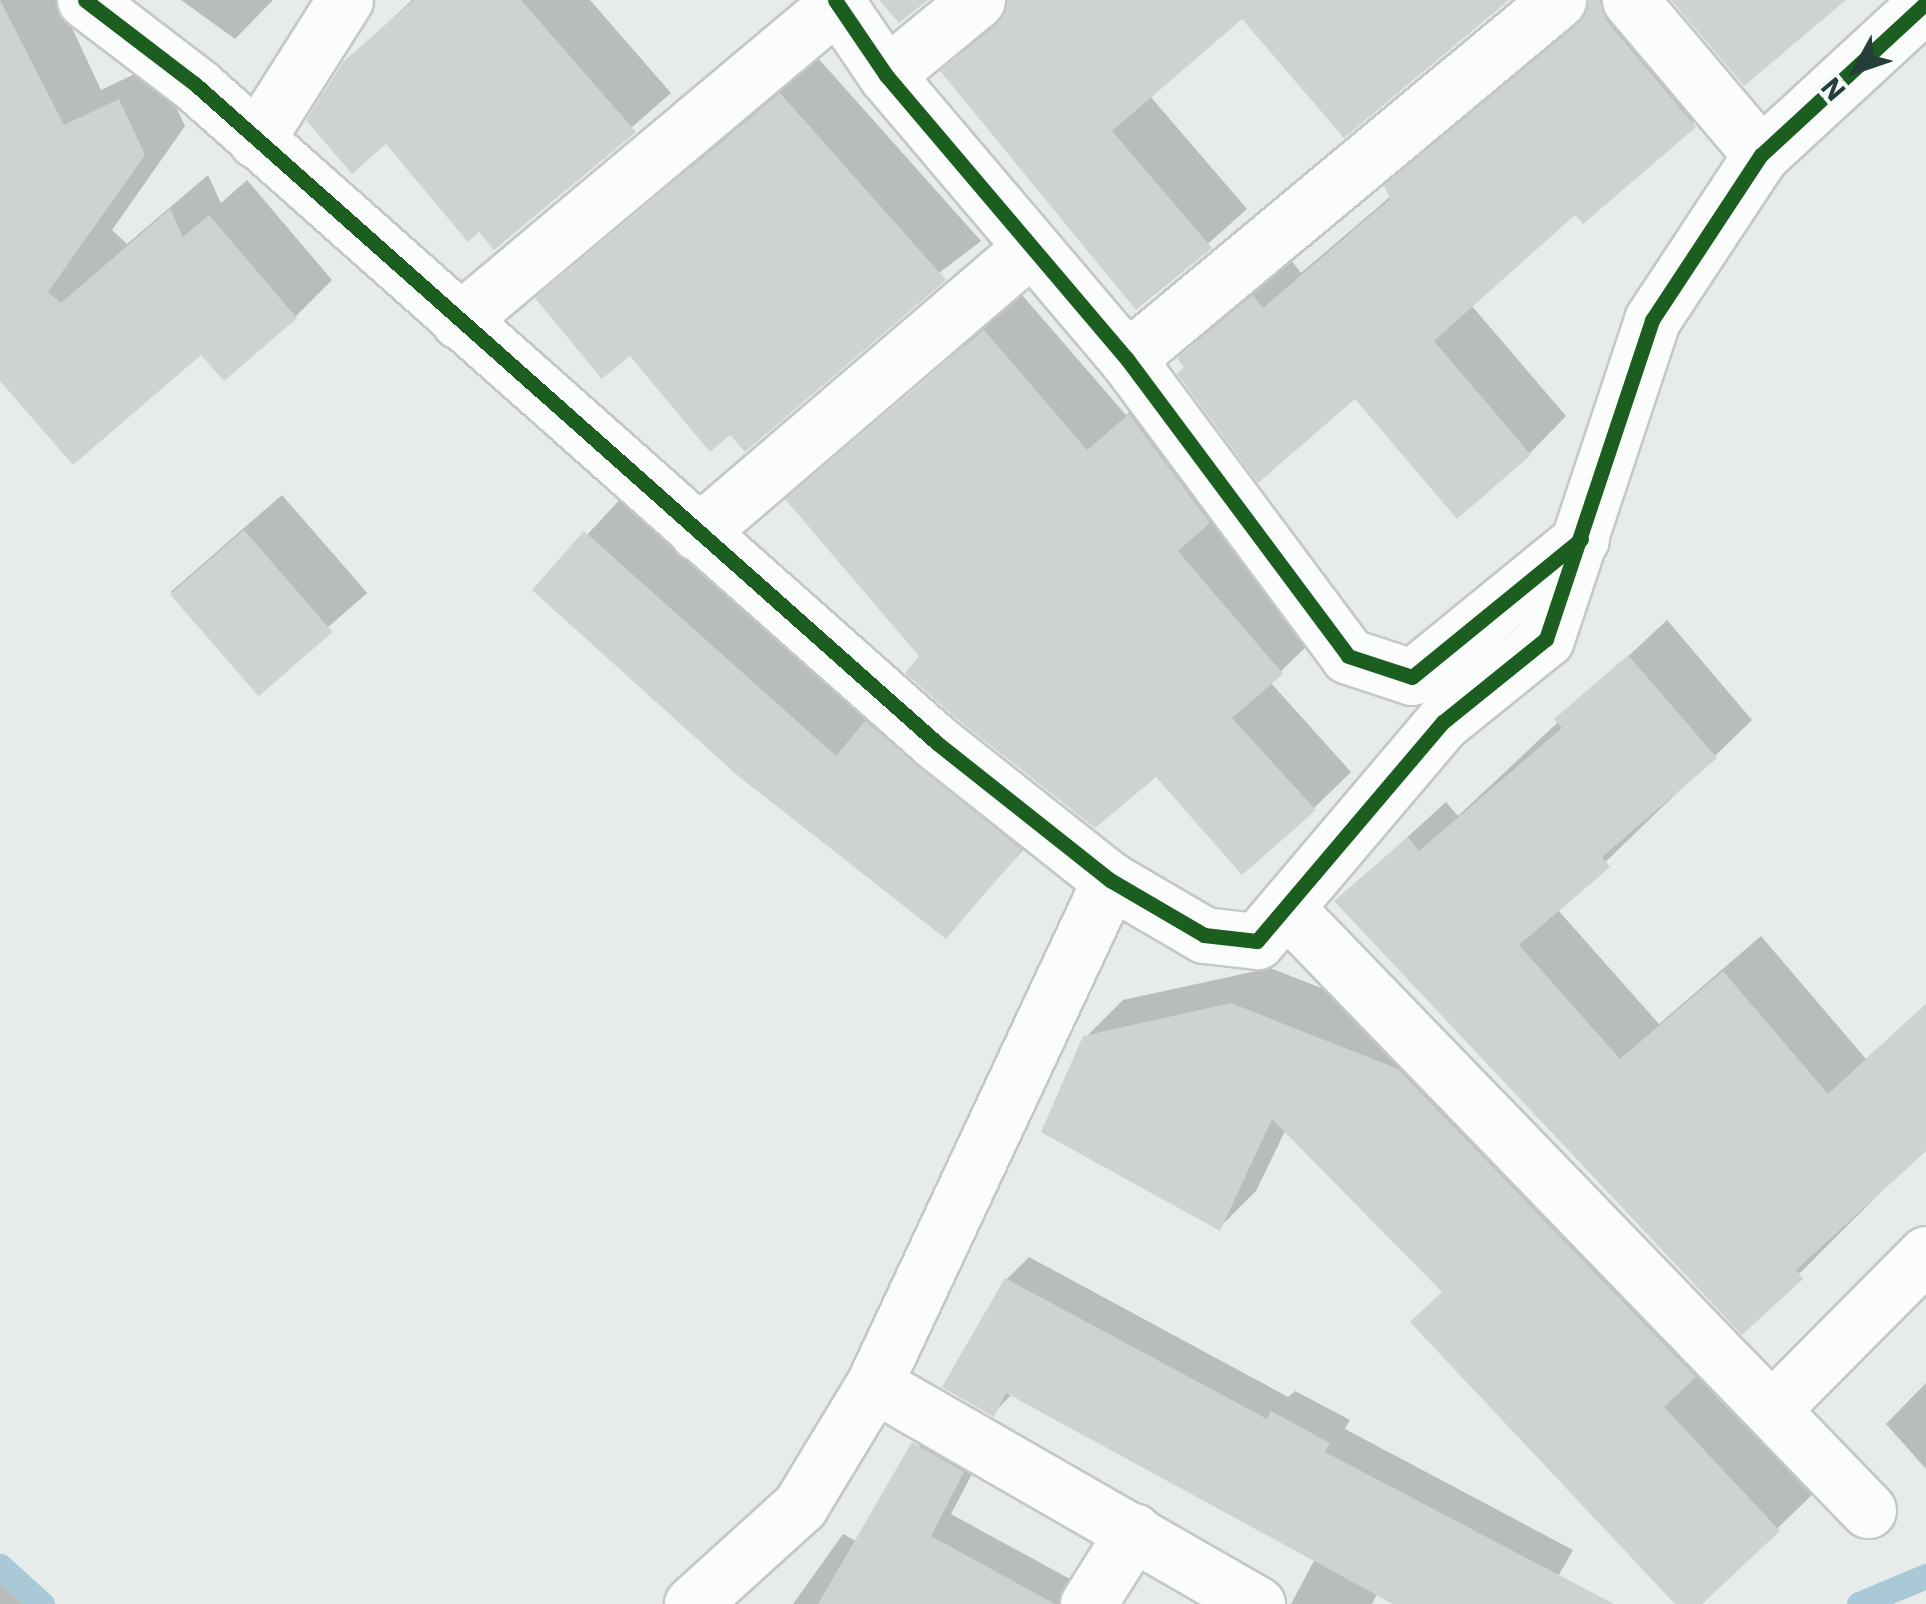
<!DOCTYPE html>
<style>
body{margin:0}
#map{position:relative;width:1926px;height:1604px;overflow:hidden;background:#e7ebea;font-family:"IBM Plex Sans",sans-serif}
div>[style]{position:absolute}
.shadow>*{inset:0;background:#0003;transform-origin:0 0}
.stream>*{height:25px;margin:-12.5px;padding:0 12.5px;transform-origin:12.5px;border-radius:12.5px;background:#aac9d7}
.building>*{inset:0;background:#ced2d1;transform-origin:0 0}
.roads{filter:drop-shadow(2px 0 #c4c8c7) drop-shadow(-2px 0 #c4c8c7) drop-shadow(0 2px #c4c8c7) drop-shadow(0 -2px #c4c8c7)}
.minor>*{height:55px;margin:-27.5px;padding:0 27.5px;transform-origin:27.5px;border-radius:27.5px;background:#fbfcfc}
.cycleway>*{height:15px;margin:-7.5px;padding:0 7.5px;transform-origin:7.5px;border-radius:7.5px;background:#1b5e20}
span{translate:-50% -50%;white-space:nowrap;text-align:center;line-height:1.15;-webkit-text-stroke:9px #f5faf8;paint-order:stroke}
.north{position:absolute;left:1806px;top:20px;width:100px;height:100px;-webkit-text-stroke:8px #f5faf8;paint-order:stroke;rotate:230deg;font-size:28px;font-weight:700;line-height:40px;text-align:center;color:#253e3c}
.north::after{content:'';display:block;margin:auto;width:35px;height:45px;background:#253e3c;clip-path:polygon(50% 0,100% 100%,50% 72%,0 100%)}
</style>
<div id="map">
<div class="shadow">
<i style="clip-path:polygon(0 0,59px 0,101px 90px,156px 64px,185px 126px,112px 230px,127px 244px,208px 175px,221px 203px,247px 180px,332px 280px,296px 316px,202px 351px,0 377px)"></i>
<i style="clip-path:polygon(181px 0,273px 0,235px 39px)"></i>
<i style="clip-path:polygon(412px 0,590px 0,671px 93px,495px 247px,346px 62px)"></i>
<i style="clip-path:polygon(1006px 0,1505px 0,1242px 16px,1149px 95px,1247px 209px,1137px 307px,943px 71px,1008px 9px)"></i>
<i style="clip-path:polygon(1590px 0,1661px 0,1732px 88px,1583px 221px,1575px 211px,1471px 305px,1566px 416px,1530px 453px,1457px 515px,1355px 396px,1187px 367px,1180px 358px,1217px 322px,1291px 260px,1301px 273px,1391px 196px,1387px 186px,1424px 149px,1584px 16px)"></i>
<i style="clip-path:polygon(818px 58px,981px 241px,731px 432px,630px 353px,538px 298px)"></i>
<i style="clip-path:polygon(1022px 295px,1126px 415px,1167px 380px,1318px 635px,1270px 682px,1351px 772px,1314px 808px,1156px 774px,923px 656px,789px 500px)"></i>
<i style="left:282px;top:495px;width:130px;height:147px;rotate:49deg"></i>
<i style="clip-path:polygon(623px 496px,1057px 812px,946px 936px,536px 590px)"></i>
<i style="clip-path:polygon(1667px 620px,1752px 720px,1557px 909px,1659px 1024px,1761px 936px,1866px 1059px,1926px 1004px,1926px 1147px,1742px 1331px,1337px 901px,1446px 802px,1458px 816px)"></i>
<i style="clip-path:polygon(1270px 968px,1435px 1032px,1815px 1492px,1699px 1604px,1679px 1604px,1445px 1291px,1286px 1129px,1256px 1191px,1219px 1228px,1085px 1038px,1123px 1000px)"></i>
<i style="clip-path:polygon(1029px 1257px,1288px 1397px,1295px 1391px,1350px 1420px,1345px 1429px,1573px 1550px,1542px 1604px,1408px 1604px,1380px 1588px,1372px 1604px,1291px 1604px,1315px 1559px,1012px 1394px,993px 1414px,1007px 1279px)"></i>
<i style="clip-path:polygon(1926px 1383px,1926px 1469px,1886px 1424px)"></i>
<i style="clip-path:polygon(936px 1421px,985px 1449px,951px 1514px,1079px 1584px,1091px 1604px,793px 1604px,843px 1534px,856px 1541px)"></i>
<i style="clip-path:polygon(0 1568px,18px 1574px,49px 1604px,0 1604px)"></i>
</div>
<div class="stream">
<i style="left:0;top:1566px;width:57px;rotate:42.1deg"></i>
<i style="left:1859px;top:1604px;width:73px;rotate:-22.7deg"></i>
</div>
<div class="building">
<i style="clip-path:polygon(0 0,64px 125px,119px 99px,145px 155px,48px 292px,61px 303px,170px 209px,183px 237px,209px 215px,297px 318px,224px 381px,201px 355px,73px 465px,0 381px)"></i>
<i style="clip-path:polygon(414px 0,521px 0,636px 132px,494px 250px,479px 232px,468px 242px,386px 144px,352px 174px,306px 120px,344px 61px)"></i>
<i style="clip-path:polygon(879px 0,928px 0,899px 23px)"></i>
<i style="clip-path:polygon(1007px 0,1509px 0,1344px 138px,1242px 19px,1112px 131px,1212px 248px,1136px 310px,940px 71px,997px 24px)"></i>
<i style="clip-path:polygon(1588px 0,1600px 0,1606px 20px,1696px 127px,1583px 224px,1575px 215px,1434px 341px,1531px 455px,1457px 519px,1355px 399px,1258px 483px,1177px 374px,1184px 367px,1177px 358px,1253px 295px,1263px 308px,1390px 199px,1384px 185px,1578px 24px)"></i>
<i style="clip-path:polygon(1671px 0,1846px 0,1744px 86px)"></i>
<i style="clip-path:polygon(780px 93px,946px 280px,745px 452px,730px 435px,710px 452px,630px 356px,602px 379px,535px 298px)"></i>
<i style="clip-path:polygon(984px 330px,1087px 450px,1129px 414px,1210px 523px,1178px 551px,1283px 674px,1232px 718px,1316px 810px,1242px 875px,1156px 777px,1095px 828px,957px 719px,905px 673px,919px 656px,785px 499px)"></i>
<i style="left:244px;top:530px;width:135px;height:98px;rotate:49deg"></i>
<i style="clip-path:polygon(584px 531px,836px 756px,865px 721px,1022px 850px,946px 939px,737px 775px,532px 590px)"></i>
<i style="clip-path:polygon(1628px 655px,1717px 758px,1602px 857px,1610px 867px,1519px 945px,1620px 1059px,1723px 971px,1828px 1094px,1926px 1004px,1926px 1151px,1796px 1270px,1803px 1279px,1742px 1335px,1334px 901px,1408px 837px,1419px 851px,1562px 728px,1554px 719px)"></i>
<i style="clip-path:polygon(1231px 1003px,1398px 1069px,1696px 1377px,1664px 1407px,1780px 1531px,1702px 1604px,1675px 1604px,1410px 1322px,1442px 1292px,1272px 1119px,1220px 1231px,1041px 1132px,1083px 1036px)"></i>
<i style="clip-path:polygon(1005px 1278px,1267px 1419px,1271px 1411px,1330px 1443px,1325px 1452px,1614px 1604px,1393px 1604px,1006px 1393px,994px 1417px,942px 1387px)"></i>
<i style="clip-path:polygon(912px 1442px,964px 1472px,931px 1536px,1055px 1604px,818px 1604px)"></i>
</div>
<div class="roads">
<div class="minor">
<i style="left:85px;top:0;width:138px;rotate:37.4deg"></i>
<i style="left:195px;top:84px;width:992px;rotate:41.61deg"></i>
<i style="left:937px;top:743px;width:221px;rotate:38.4deg"></i>
<i style="left:1110px;top:880px;width:109px;rotate:30.3deg"></i>
<i style="left:1204px;top:935px;width:53px;rotate:6.5deg"></i>
<i style="left:1257px;top:941px;width:287px;rotate:-49.7deg"></i>
<i style="left:1443px;top:722px;width:132px;rotate:-38.9deg"></i>
<i style="left:1546px;top:639px;width:336px;rotate:-71.6deg"></i>
<i style="left:1652px;top:320px;width:198px;rotate:-56.6deg"></i>
<i style="left:1761px;top:155px;width:224px;rotate:-42.7deg"></i>
<i style="left:835px;top:0;width:91px;rotate:55.8deg"></i>
<i style="left:886px;top:75px;width:372px;rotate:49.7deg"></i>
<i style="left:1127px;top:359px;width:370px;rotate:53.3deg"></i>
<i style="left:1348px;top:656px;width:67px;rotate:18.2deg"></i>
<i style="left:1412px;top:677px;width:218px;rotate:-39.2deg"></i>
<i style="left:1630px;top:0;width:203px;rotate:49.8deg"></i>
<i style="left:886px;top:75px;width:118px;rotate:-39.5deg"></i>
<i style="left:256px;top:140px;width:166px;rotate:-57.6deg"></i>
<i style="left:459px;top:321px;width:495px;rotate:-40deg"></i>
<i style="left:1127px;top:359px;width:561px;rotate:-39.79deg"></i>
<i style="left:698px;top:533px;width:438px;rotate:-40.6deg"></i>
<i style="left:1287px;top:909px;width:836px;rotate:45.97deg"></i>
<i style="left:874px;top:1384px;width:442px;rotate:29.9deg"></i>
<i style="left:1773px;top:1408px;width:217px;rotate:-45.2deg"></i>
<i style="left:692px;top:1604px;width:146px;rotate:-42.2deg"></i>
<i style="left:800px;top:1506px;width:143px;rotate:-58.8deg"></i>
<i style="left:874px;top:1384px;width:557px;rotate:-64.91deg"></i>
<i style="left:1088px;top:1604px;width:86px;rotate:-57.8deg"></i>
</div>
</div>
<div class="cycleway">
<i style="left:85px;top:0;width:138px;rotate:37.4deg"></i>
<i style="left:195px;top:84px;width:992px;rotate:41.61deg"></i>
<i style="left:937px;top:743px;width:221px;rotate:38.4deg"></i>
<i style="left:1110px;top:880px;width:109px;rotate:30.3deg"></i>
<i style="left:1204px;top:935px;width:53px;rotate:6.5deg"></i>
<i style="left:1257px;top:941px;width:287px;rotate:-49.7deg"></i>
<i style="left:1443px;top:722px;width:132px;rotate:-38.9deg"></i>
<i style="left:1546px;top:639px;width:336px;rotate:-71.6deg"></i>
<i style="left:1652px;top:320px;width:198px;rotate:-56.6deg"></i>
<i style="left:1761px;top:155px;width:224px;rotate:-42.7deg"></i>
<i style="left:835px;top:0;width:91px;rotate:55.8deg"></i>
<i style="left:886px;top:75px;width:372px;rotate:49.7deg"></i>
<i style="left:1127px;top:359px;width:370px;rotate:53.3deg"></i>
<i style="left:1348px;top:656px;width:67px;rotate:18.2deg"></i>
<i style="left:1412px;top:677px;width:218px;rotate:-39.2deg"></i>
</div>
<div class="north">N</div>
</div>
